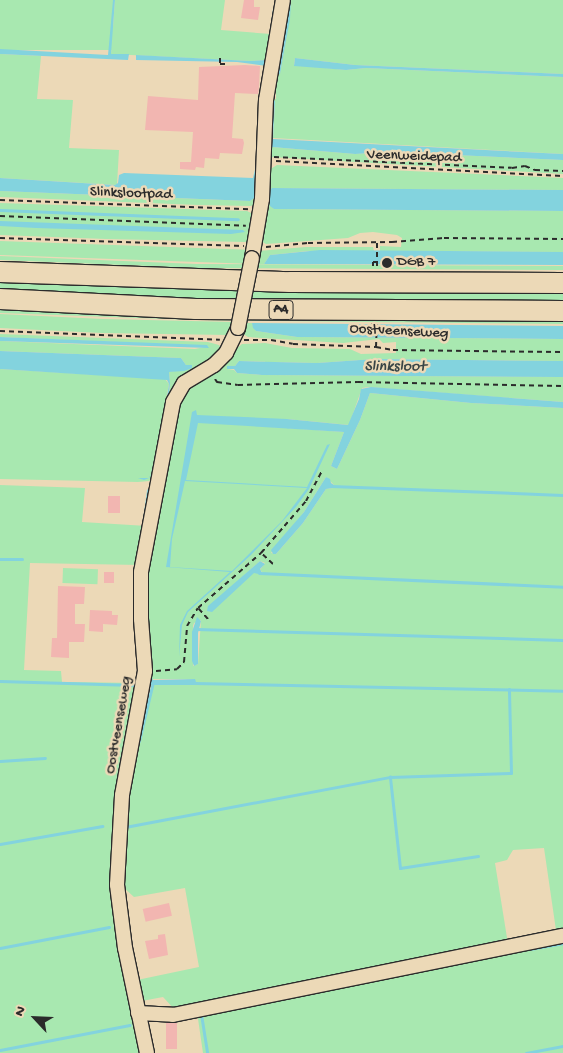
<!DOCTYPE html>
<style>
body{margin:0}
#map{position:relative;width:563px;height:1053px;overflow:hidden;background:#ecd9b7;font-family:"Gochi Hand",sans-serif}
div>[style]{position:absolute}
.green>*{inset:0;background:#a8e8b0;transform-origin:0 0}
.water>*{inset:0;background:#83d3de}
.stream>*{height:3px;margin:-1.5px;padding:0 1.5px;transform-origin:1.5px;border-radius:1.5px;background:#83d3de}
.building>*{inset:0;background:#f2b6b1;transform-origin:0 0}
.path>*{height:2px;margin-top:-1px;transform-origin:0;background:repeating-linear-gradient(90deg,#2b2b2b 0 5px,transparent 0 9px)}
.roads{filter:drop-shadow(1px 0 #2b2b2b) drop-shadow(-1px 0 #2b2b2b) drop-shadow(0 1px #2b2b2b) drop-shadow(0 -1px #2b2b2b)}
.minor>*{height:14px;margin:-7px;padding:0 7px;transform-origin:7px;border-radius:7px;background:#ecd9b7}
.highway>*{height:20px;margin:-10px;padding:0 10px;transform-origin:10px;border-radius:10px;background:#ecd9b7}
.bridges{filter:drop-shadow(1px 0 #2b2b2b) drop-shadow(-1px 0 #2b2b2b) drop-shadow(0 1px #2b2b2b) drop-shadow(0 -1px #2b2b2b)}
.minor-bridge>*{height:14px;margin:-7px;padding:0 7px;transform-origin:7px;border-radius:7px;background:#ecd9b7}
.dots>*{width:14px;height:14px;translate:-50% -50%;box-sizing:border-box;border:2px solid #ecd9b7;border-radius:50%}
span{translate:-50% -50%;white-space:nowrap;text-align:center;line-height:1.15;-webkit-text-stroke:5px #ecd9b7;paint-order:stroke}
.shield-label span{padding:1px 4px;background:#ecd9b7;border:1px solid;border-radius:4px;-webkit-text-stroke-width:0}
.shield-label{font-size:14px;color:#2b2b2b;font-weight:700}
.street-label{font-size:15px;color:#2b2b2b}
.poi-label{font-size:15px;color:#2b2b2b}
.left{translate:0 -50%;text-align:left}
.water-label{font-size:16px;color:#384446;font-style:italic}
.north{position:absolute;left:10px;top:993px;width:50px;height:50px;-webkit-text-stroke:4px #ecd9b7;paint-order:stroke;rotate:295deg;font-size:14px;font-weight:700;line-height:20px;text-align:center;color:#2b2b2b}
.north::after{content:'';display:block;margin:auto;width:18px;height:22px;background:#2b2b2b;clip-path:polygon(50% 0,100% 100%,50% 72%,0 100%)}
</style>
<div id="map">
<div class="green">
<i style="left:0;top:0;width:113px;height:50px"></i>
<i style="clip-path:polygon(115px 0,225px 0,221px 30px,271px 34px,266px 60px,250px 61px,111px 54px)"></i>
<i style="clip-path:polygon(288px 0,280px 74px,287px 35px,291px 0,563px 0,563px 74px,355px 65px,295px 58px,294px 65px,346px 70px,366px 68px,563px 77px,563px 154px,273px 138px,275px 101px,269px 143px,272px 147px,355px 154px,388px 152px,563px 160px,563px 174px,271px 157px,268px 155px,271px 100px,276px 99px,276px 94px,273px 73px)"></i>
<i style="clip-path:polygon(0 54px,41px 56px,37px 99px,73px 100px,69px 148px,119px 150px,117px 185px,0 178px)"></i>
<i style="clip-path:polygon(277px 165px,563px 178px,563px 190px,272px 188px,268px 197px,274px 209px,276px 209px,563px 211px,563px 252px,380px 251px,380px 246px,401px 247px,402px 238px,397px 235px,373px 232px,360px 233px,348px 238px,266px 244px,261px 241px,269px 170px)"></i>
<i style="clip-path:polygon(0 191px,250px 201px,257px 196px,256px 205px,250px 206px,198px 205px,0 197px)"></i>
<i style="clip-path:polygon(0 203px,247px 211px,253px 214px,249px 241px,245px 242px,106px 239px,0 235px)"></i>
<i style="left:0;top:241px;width:248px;height:14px;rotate:2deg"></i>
<i style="clip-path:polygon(306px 247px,373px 247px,374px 251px,308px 251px,270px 255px,264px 264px,256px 264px,258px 251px)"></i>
<i style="clip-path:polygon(0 256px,197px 264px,563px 266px,563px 270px,197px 268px,0 260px)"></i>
<i style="clip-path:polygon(0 280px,563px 292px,563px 304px,196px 300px,0 292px)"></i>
<i style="clip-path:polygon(0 309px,287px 319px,563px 321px,563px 324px,195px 320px,0 313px)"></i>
<i style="clip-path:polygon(0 314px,103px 319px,234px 322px,228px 335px,102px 333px,0 328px)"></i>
<i style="clip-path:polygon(evenodd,245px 323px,252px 323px,256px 331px,297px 337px,563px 339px,563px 361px,375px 359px,317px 363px,239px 361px,235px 366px,227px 366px,227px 369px,234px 370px,237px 373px,262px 375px,563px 377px,563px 402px,368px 387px,362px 388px,349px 425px,287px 419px,198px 422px,344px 432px,331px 466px,337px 469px,360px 420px,370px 393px,471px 403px,563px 408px,563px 1053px,203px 1053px,197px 1012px,558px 944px,544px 848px,513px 850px,507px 860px,495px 863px,508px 944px,176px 1011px,163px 997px,142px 1001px,137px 980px,199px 967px,185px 888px,134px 897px,123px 887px,128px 801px,133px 768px,142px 724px,153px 684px,197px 685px,194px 679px,152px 679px,151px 685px,149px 684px,142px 582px,180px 396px,242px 344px,265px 343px,292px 348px,350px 349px,361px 354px,396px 353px,396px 342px,383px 343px,379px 339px,343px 343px,248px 337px,242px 333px,245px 323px,326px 477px,334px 485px,333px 488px,326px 489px,303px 523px,276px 554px,271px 553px,304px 512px,326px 477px,245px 323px,260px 561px,265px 563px,260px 570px,263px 573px,254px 572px,230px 593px,207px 609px,260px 561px,245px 323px,201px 620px,198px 664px,193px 666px,193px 626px,194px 623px,201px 620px)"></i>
<i style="clip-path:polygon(0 334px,208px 342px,219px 345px,222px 350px,186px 376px,153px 478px,149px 481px,138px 482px,0 479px,0 369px,165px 379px,169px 384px,154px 460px,169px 393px,170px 383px,169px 372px,192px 368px,192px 365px,186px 365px,181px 358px,0 351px,0 341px,195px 349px,209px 346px,0 337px)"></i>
<i style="clip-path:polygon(0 485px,85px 488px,82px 522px,147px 526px,140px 565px,30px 563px,24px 670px,61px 671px,62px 682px,141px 683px,114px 827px,140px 1053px,0 1053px)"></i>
<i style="left:63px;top:568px;width:35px;height:15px;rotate:2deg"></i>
</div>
<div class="water">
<i style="clip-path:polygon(113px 0,115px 0,111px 54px,129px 54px,128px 60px,0 54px,0 49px,108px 55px)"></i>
<i style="clip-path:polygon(288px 0,291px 0,290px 19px,280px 74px,277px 74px,286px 26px)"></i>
<i style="clip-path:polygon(273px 9px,276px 9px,267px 66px,237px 62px,136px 60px,136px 55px,250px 61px,266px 60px)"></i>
<i style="clip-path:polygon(295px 58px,355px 65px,563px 74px,563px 77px,366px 68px,346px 70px,294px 66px)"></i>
<i style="clip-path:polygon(271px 101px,275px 101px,273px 139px,563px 154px,563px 160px,388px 152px,355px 154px,272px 147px,269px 144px)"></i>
<i style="clip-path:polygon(257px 161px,257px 196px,250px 201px,0 191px,0 178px,115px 185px,118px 183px,119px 175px,124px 173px,253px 178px)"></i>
<i style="clip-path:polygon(272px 188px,563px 190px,563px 211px,274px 209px,270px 206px,268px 193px)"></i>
<i style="clip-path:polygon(0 221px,243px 230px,245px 232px,231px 234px,36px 228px,0 226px)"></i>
<i style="clip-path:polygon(320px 250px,563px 252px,563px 265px,264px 264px,270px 255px)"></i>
<i style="clip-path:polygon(252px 323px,563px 326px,563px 339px,297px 337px,256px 331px,253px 328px)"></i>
<i style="clip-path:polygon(0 337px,207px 345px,209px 348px,0 341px)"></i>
<i style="clip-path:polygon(0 351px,181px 358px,186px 365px,192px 365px,192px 368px,184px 371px,169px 372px,170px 383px,169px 393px,157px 452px,150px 477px,149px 478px,144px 480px,138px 478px,149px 478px,152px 471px,166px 403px,169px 384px,167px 380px,0 369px)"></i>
<i style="clip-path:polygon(375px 359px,563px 361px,563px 377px,262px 375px,237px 373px,234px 369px,227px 369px,227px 366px,235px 366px,239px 361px,317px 363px)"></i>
<i style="clip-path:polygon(evenodd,371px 387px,563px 402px,563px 408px,471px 403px,370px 393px,360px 420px,337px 469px,331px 466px,344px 432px,198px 423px,186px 480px,307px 487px,327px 445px,330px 444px,309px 489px,296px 507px,251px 555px,188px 612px,182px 625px,179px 657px,180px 625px,187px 611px,230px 572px,166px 567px,192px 412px,196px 410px,197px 415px,287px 419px,348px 425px,359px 399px,361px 389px,371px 387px,185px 481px,307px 488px,282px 521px,232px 571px,170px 567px,172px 539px,185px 481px)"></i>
<i style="clip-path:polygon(326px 477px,330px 479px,331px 483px,334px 485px,333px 488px,326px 489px,303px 523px,276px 554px,273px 554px,271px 550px,304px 512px)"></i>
<i style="clip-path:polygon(260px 561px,265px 564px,260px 569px,263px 575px,254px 573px,212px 612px,207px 611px,208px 606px)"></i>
<i style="clip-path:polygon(197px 617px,201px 621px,198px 633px,198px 664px,194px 666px,192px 661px,192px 632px)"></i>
<i style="clip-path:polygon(150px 673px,153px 680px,195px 679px,197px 685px,151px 685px)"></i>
</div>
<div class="stream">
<i style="left:0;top:210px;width:238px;rotate:2.2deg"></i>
<i style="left:331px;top:486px;width:232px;rotate:2.2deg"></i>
<i style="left:144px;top:519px;width:29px;rotate:-82deg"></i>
<i style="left:0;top:559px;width:22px"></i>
<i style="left:259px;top:573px;width:304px;rotate:2.6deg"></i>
<i style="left:196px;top:629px;width:367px;rotate:1.7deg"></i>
<i style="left:0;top:681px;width:134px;rotate:1.7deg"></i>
<i style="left:194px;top:683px;width:369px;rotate:1.2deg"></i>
<i style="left:139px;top:741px;width:61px;rotate:-76.7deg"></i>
<i style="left:0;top:761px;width:45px;rotate:-3.8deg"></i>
<i style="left:125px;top:827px;width:270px;rotate:-10.7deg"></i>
<i style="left:0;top:844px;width:104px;rotate:-10deg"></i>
<i style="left:478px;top:856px;width:79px;rotate:171.3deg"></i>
<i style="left:400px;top:868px;width:92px;rotate:-96.3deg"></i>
<i style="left:390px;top:777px;width:121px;rotate:-1.9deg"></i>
<i style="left:511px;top:773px;width:84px;rotate:-91.4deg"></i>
<i style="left:0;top:948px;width:111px;rotate:-10.9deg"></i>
<i style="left:530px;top:949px;width:34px;rotate:-10deg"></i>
<i style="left:201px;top:1014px;width:39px;rotate:81deg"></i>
<i style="left:0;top:1050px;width:132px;rotate:-10.9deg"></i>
<i style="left:526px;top:1053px;width:38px;rotate:-11deg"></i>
</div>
<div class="building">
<i style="clip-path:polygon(244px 0,254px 0,254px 7px,260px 7px,258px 20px,241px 18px)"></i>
<i style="clip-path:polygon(245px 65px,260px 66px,259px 87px,258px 94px,235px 93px,232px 138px,243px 139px,244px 143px,242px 154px,220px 153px,219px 159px,205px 158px,204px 168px,196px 167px,195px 170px,180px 169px,180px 162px,191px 162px,193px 132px,145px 130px,148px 96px,198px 100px,199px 67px)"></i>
<i style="left:108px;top:496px;width:12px;height:17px"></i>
<i style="left:104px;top:572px;width:10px;height:11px"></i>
<i style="clip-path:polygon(58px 586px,85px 587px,84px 604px,75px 604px,75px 624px,85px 624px,84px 642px,69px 642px,69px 658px,51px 657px,52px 638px,57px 638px)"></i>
<i style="clip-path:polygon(90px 610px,112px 611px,112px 615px,118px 615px,117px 625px,103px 624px,103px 632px,89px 631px)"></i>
<i style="left:169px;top:903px;width:13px;height:27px;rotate:77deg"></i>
<i style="clip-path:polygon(165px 934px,168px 955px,149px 959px,145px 941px,158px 939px,158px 935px)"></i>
<i style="left:166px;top:1023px;width:11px;height:26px"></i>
</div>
<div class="path">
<i style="left:220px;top:58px;width:6px;rotate:90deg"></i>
<i style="left:220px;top:64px;width:8px"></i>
<i style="left:274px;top:157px;width:238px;rotate:2.6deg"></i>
<i style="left:512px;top:168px;width:13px;rotate:-9deg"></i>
<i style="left:525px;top:166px;width:11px;rotate:22deg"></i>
<i style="left:535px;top:170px;width:28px;rotate:2deg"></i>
<i style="left:276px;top:161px;width:287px;rotate:3deg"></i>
<i style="left:0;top:200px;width:250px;rotate:2.1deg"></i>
<i style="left:0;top:216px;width:246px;rotate:2.3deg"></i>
<i style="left:0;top:238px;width:244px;rotate:1.9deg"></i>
<i style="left:377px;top:243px;width:23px;rotate:90deg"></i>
<i style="left:266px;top:247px;width:42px;rotate:-5.4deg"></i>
<i style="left:308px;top:243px;width:84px;rotate:-0.7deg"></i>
<i style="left:392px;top:242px;width:52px;rotate:-4.4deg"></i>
<i style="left:444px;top:238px;width:119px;rotate:0.5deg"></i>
<i style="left:373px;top:266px;width:4px;rotate:-90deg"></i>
<i style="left:373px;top:262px;width:4px"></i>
<i style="left:372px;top:323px;width:5px;rotate:90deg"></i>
<i style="left:372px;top:328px;width:5px;rotate:11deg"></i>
<i style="left:0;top:331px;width:220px;rotate:2.3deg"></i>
<i style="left:244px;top:340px;width:27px"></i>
<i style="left:271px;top:340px;width:22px;rotate:10deg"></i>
<i style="left:293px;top:344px;width:83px;rotate:2.1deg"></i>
<i style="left:376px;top:347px;width:17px;rotate:10deg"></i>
<i style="left:393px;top:350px;width:170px;rotate:0.7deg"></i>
<i style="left:376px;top:347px;width:23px;rotate:-88deg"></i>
<i style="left:215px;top:379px;width:4px;rotate:56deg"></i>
<i style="left:217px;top:382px;width:21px;rotate:8deg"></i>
<i style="left:238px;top:385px;width:120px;rotate:-1.4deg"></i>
<i style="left:358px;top:382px;width:205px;rotate:1.1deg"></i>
<i style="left:273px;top:564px;width:16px;rotate:-137deg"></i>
<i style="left:261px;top:553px;width:69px;rotate:-49.1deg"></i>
<i style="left:306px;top:501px;width:34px;rotate:-62deg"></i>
<i style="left:208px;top:619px;width:15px;rotate:-132deg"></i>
<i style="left:198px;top:608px;width:84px;rotate:-41.1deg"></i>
<i style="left:156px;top:671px;width:21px;rotate:-5deg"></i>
<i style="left:177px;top:669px;width:10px;rotate:-45deg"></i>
<i style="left:184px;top:662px;width:36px;rotate:-85deg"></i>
<i style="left:187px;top:626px;width:21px;rotate:-59deg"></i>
</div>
<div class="roads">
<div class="minor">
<i style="left:252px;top:258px;width:60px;rotate:-80.4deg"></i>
<i style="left:262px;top:199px;width:99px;rotate:-87.7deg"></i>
<i style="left:266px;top:100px;width:101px;rotate:-80.4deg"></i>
<i style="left:138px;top:1013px;width:35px;rotate:3deg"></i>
<i style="left:173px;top:1015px;width:397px;rotate:-11.5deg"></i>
<i style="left:147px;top:1053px;width:107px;rotate:-101.8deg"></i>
<i style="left:125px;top:948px;width:64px;rotate:-97.2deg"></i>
<i style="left:117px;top:885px;width:90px;rotate:-86.8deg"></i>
<i style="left:122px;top:795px;width:126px;rotate:-79.5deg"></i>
<i style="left:145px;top:671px;width:52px;rotate:-94.4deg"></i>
<i style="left:141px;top:619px;width:47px;rotate:-90deg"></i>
<i style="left:141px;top:572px;width:173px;rotate:-79.3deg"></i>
<i style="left:173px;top:402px;width:22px;rotate:-60deg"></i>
<i style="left:184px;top:383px;width:35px;rotate:-31deg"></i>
<i style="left:214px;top:365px;width:17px;rotate:-45deg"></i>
<i style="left:226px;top:353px;width:28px;rotate:-64deg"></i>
</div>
<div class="highway">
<i style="left:0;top:272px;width:290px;rotate:2deg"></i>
<i style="left:290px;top:282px;width:273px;rotate:0.2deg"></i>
<i style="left:0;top:299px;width:196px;rotate:2.9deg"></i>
<i style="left:196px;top:309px;width:367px;rotate:0.3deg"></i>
</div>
</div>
<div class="bridges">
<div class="minor-bridge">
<i style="left:238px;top:328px;width:71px;rotate:-78.7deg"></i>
</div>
</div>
<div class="dots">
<i style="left:387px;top:263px;background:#2b2b2b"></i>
</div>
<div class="shield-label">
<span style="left:281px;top:310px">A4</span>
</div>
<div class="street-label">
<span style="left:414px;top:157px;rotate:2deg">Veenweidepad</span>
<span style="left:131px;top:194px;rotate:2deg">Slinkslootpad</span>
<span style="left:399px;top:332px;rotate:3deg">Oostveenseweg</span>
<span style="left:119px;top:725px;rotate:-80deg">Oostveenseweg</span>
</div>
<div class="poi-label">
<span class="left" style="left:397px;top:263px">DGB 7</span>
</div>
<div class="water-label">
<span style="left:395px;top:368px">Slinksloot</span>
</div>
<div class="north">N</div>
</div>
